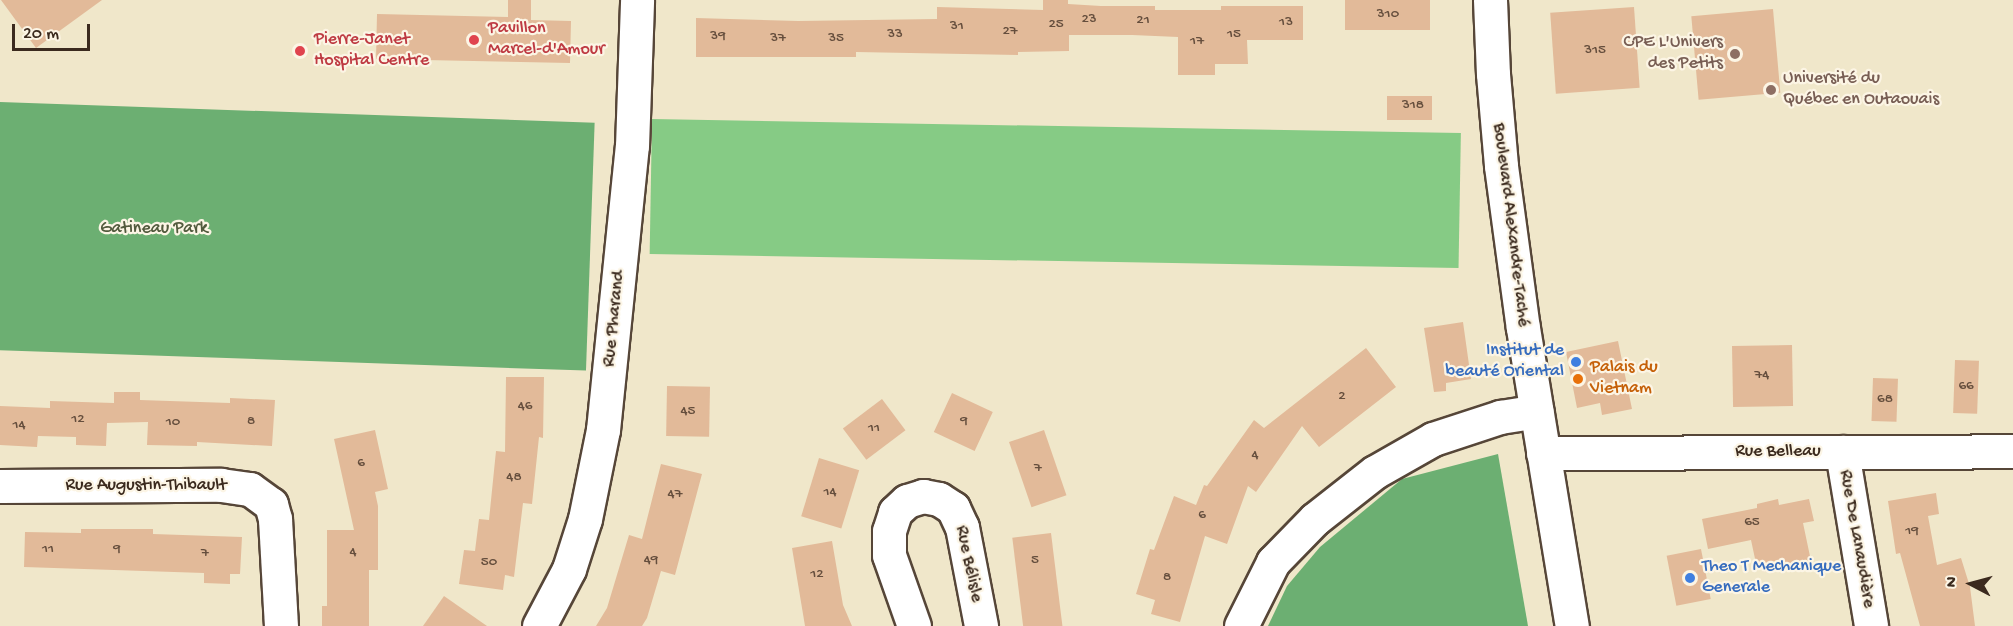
<!DOCTYPE html>
<meta charset="utf-8">
<style>
body{margin:0}
#map{position:relative;width:2013px;height:626px;overflow:hidden;background:#f0e7ca;font-family:"Gochi Hand",sans-serif}
div>[style]{position:absolute}
.green>*{inset:0;background:#86cb85;transform-origin:0 0}
.forest>*{inset:0;background:#6caf72;transform-origin:0 0}
.building>*{inset:0;background:#e2ba99;transform-origin:0 0}
.roads{filter:drop-shadow(2px 0 #564638) drop-shadow(-2px 0 #564638) drop-shadow(0 2px #564638) drop-shadow(0 -2px #564638)}
.minor>*{height:33px;margin:-16.5px;padding:0 16.5px;transform-origin:16.5px;border-radius:16.5px;background:#fff}
.major>*{height:33px;margin:-16.5px;padding:0 16.5px;transform-origin:16.5px;border-radius:16.5px;background:#fff}
.dots>*{width:16px;height:16px;translate:-50% -50%;box-sizing:border-box;border:3px solid #fcf5e5;border-radius:50%}
span{translate:-50% -50%;white-space:nowrap;text-align:center;line-height:1.15;-webkit-text-stroke:4.5px #fcf5e5;paint-order:stroke}
.number-label{font-size:15px;color:#654e3d}
.number-label span{-webkit-text-stroke-width:0}
.health-label{font-size:18px;color:#be3a42}
.left{translate:0 -50%;text-align:left}
.education-label{font-size:18px;color:#785e54}
.right{translate:-100% -50%;text-align:right}
.street-label{font-size:18px;color:#3b2a1e}
.park-label{font-size:18px;color:#525a3d}
.shop-label{font-size:18px;color:#366cbe}
.food-label{font-size:18px;color:#c56008}
.north{position:absolute;left:1941px;top:554px;width:60px;height:60px;-webkit-text-stroke:4px #fcf5e5;paint-order:stroke;rotate:276deg;font-size:16px;font-weight:700;line-height:24px;text-align:center;color:#3b2a1e}
.north::after{content:'';display:block;margin:auto;width:21px;height:27px;background:#3b2a1e;clip-path:polygon(50% 0,100% 100%,50% 72%,0 100%)}
.scale{position:absolute;left:12px;top:24px;width:78px;height:27px;box-sizing:border-box;border:3px solid #3b2a1e;border-top:0;padding-left:8px;font-size:18px;line-height:21px;white-space:nowrap;color:#3b2a1e;-webkit-text-stroke:4px #fcf5e5;paint-order:stroke}
</style>
<div id="map">
<div class="green">
<i style="left:652px;top:119px;width:809px;height:135px;rotate:1deg"></i>
</div>
<div class="forest">
<i style="left:0;top:102px;width:595px;height:248px;rotate:2deg"></i>
<i style="clip-path:polygon(1498px 454px,1528px 626px,1268px 626px,1287px 586px,1320px 547px,1402px 479px)"></i>
</div>
<div class="building">
<i style="clip-path:polygon(1px 0,102px 0,36px 48px)"></i>
<i style="clip-path:polygon(508px 0,531px 0,531px 20px,571px 21px,570px 63px,376px 59px,377px 14px,508px 17px)"></i>
<i style="clip-path:polygon(1043px 0,1068px 0,1068px 4px,1101px 6px,1155px 6px,1155px 10px,1221px 10px,1221px 6px,1303px 6px,1303px 40px,1247px 40px,1248px 64px,1215px 64px,1215px 75px,1178px 75px,1178px 37px,1132px 35px,1069px 35px,1069px 51px,1018px 52px,1018px 55px,856px 52px,856px 57px,696px 57px,696px 18px,798px 21px,937px 19px,937px 7px,1043px 10px)"></i>
<i style="left:1345px;top:0;width:85px;height:30px"></i>
<i style="left:1634px;top:7px;width:81px;height:84px;rotate:86deg"></i>
<i style="left:1773px;top:9px;width:84px;height:82px;rotate:85deg"></i>
<i style="left:1387px;top:96px;width:45px;height:24px"></i>
<i style="clip-path:polygon(1463px 322px,1471px 379px,1446px 383px,1446px 391px,1434px 392px,1424px 328px)"></i>
<i style="clip-path:polygon(1618px 341px,1632px 409px,1602px 415px,1600px 403px,1577px 408px,1566px 352px)"></i>
<i style="left:1792px;top:345px;width:61px;height:60px;rotate:89deg"></i>
<i style="clip-path:polygon(1366px 348px,1396px 387px,1319px 447px,1302px 426px,1256px 492px,1248px 486px,1227px 544px,1205px 536px,1180px 622px,1151px 614px,1155px 600px,1136px 594px,1150px 549px,1154px 550px,1174px 496px,1196px 505px,1204px 485px,1207px 486px,1254px 420px,1264px 428px)"></i>
<i style="left:1955px;top:360px;width:24px;height:53px;rotate:2deg"></i>
<i style="clip-path:polygon(506px 377px,544px 377px,543px 438px,539px 437px,532px 504px,523px 503px,514px 577px,505px 575px,503px 590px,459px 584px,464px 550px,475px 551px,479px 519px,489px 520px,496px 451px,505px 452px)"></i>
<i style="left:1873px;top:378px;width:25px;height:43px;rotate:2deg"></i>
<i style="left:667px;top:386px;width:43px;height:50px;rotate:1deg"></i>
<i style="clip-path:polygon(114px 392px,140px 392px,140px 400px,230px 403px,230px 398px,275px 400px,272px 446px,197px 442px,197px 446px,147px 445px,148px 422px,107px 423px,106px 446px,76px 445px,76px 437px,38px 436px,37px 447px,0 445px,0 406px,50px 408px,50px 401px,114px 403px)"></i>
<i style="left:952px;top:393px;width:45px;height:43px;rotate:25deg"></i>
<i style="left:882px;top:399px;width:39px;height:49px;rotate:53deg"></i>
<i style="clip-path:polygon(375px 430px,388px 489px,375px 492px,378px 506px,378px 570px,369px 570px,369px 626px,322px 626px,322px 606px,327px 606px,327px 530px,354px 530px,334px 439px)"></i>
<i style="left:1044px;top:430px;width:69px;height:37px;rotate:71deg"></i>
<i style="left:819px;top:458px;width:42px;height:61px;rotate:17deg"></i>
<i style="clip-path:polygon(661px 464px,702px 474px,675px 575px,661px 571px,647px 618px,642px 626px,596px 626px,607px 608px,629px 535px,642px 539px)"></i>
<i style="clip-path:polygon(1936px 493px,1939px 514px,1928px 516px,1937px 565px,1961px 558px,1970px 587px,1975px 626px,1920px 626px,1900px 553px,1896px 554px,1888px 501px)"></i>
<i style="clip-path:polygon(1778px 499px,1779px 505px,1809px 499px,1814px 521px,1803px 523px,1811px 561px,1763px 572px,1762px 567px,1757px 568px,1751px 540px,1708px 549px,1702px 519px,1757px 508px,1757px 504px)"></i>
<i style="clip-path:polygon(81px 529px,153px 529px,153px 534px,242px 537px,240px 574px,230px 574px,230px 584px,204px 583px,204px 573px,24px 567px,25px 532px,81px 533px)"></i>
<i style="left:1051px;top:533px;width:94px;height:39px;rotate:83deg"></i>
<i style="clip-path:polygon(832px 541px,843px 605px,852px 626px,805px 626px,792px 548px)"></i>
<i style="left:1701px;top:549px;width:51px;height:35px;rotate:79deg"></i>
<i style="clip-path:polygon(444px 596px,487px 626px,423px 626px)"></i>
</div>
<div class="roads">
<div class="minor">
<i style="left:1842px;top:452px;width:176px;rotate:80.5deg"></i>
<i style="left:1543px;top:453px;width:470px;rotate:-0.2deg"></i>
<i style="left:0;top:486px;width:221px;rotate:-0.3deg"></i>
<i style="left:221px;top:485px;width:29px;rotate:8deg"></i>
<i style="left:250px;top:489px;width:26px;rotate:36deg"></i>
<i style="left:271px;top:504px;width:16px;rotate:75deg"></i>
<i style="left:275px;top:519px;width:107px;rotate:86.8deg"></i>
<i style="left:539px;top:626px;width:64px;rotate:-62.2deg"></i>
<i style="left:569px;top:569px;width:52px;rotate:-72.3deg"></i>
<i style="left:585px;top:519px;width:91px;rotate:-78.6deg"></i>
<i style="left:603px;top:430px;width:285px;rotate:-84.2deg"></i>
<i style="left:632px;top:146px;width:146px;rotate:-88deg"></i>
<i style="left:914px;top:626px;width:75px;rotate:-109.4deg"></i>
<i style="left:889px;top:555px;width:24px;rotate:-90deg"></i>
<i style="left:889px;top:531px;width:20px;rotate:-72deg"></i>
<i style="left:895px;top:512px;width:16px;rotate:-43deg"></i>
<i style="left:907px;top:501px;width:17px;rotate:-17deg"></i>
<i style="left:923px;top:496px;width:16px;rotate:11deg"></i>
<i style="left:939px;top:499px;width:17px;rotate:33deg"></i>
<i style="left:953px;top:508px;width:21px;rotate:65deg"></i>
<i style="left:962px;top:527px;width:101px;rotate:79.1deg"></i>
<i style="left:1241px;top:626px;width:72px;rotate:-63.4deg"></i>
<i style="left:1273px;top:562px;width:60px;rotate:-45.7deg"></i>
<i style="left:1315px;top:519px;width:76px;rotate:-38.1deg"></i>
<i style="left:1375px;top:472px;width:67px;rotate:-29.6deg"></i>
<i style="left:1433px;top:439px;width:71px;rotate:-18.2deg"></i>
<i style="left:1500px;top:417px;width:37px;rotate:-9deg"></i>
</div>
<div class="major">
<i style="left:1490px;top:0;width:74px;rotate:87.7deg"></i>
<i style="left:1493px;top:74px;width:92px;rotate:85deg"></i>
<i style="left:1501px;top:166px;width:163px;rotate:82.3deg"></i>
<i style="left:1523px;top:328px;width:302px;rotate:80.7deg"></i>
</div>
</div>
<div class="dots">
<i style="left:474px;top:40px;background:#e0444e"></i>
<i style="left:300px;top:51px;background:#e0444e"></i>
<i style="left:1735px;top:54px;background:#8d6e63"></i>
<i style="left:1771px;top:90px;background:#8d6e63"></i>
<i style="left:1576px;top:362px;background:#3f7fe0"></i>
<i style="left:1578px;top:379px;background:#e8710a"></i>
<i style="left:1690px;top:578px;background:#3f7fe0"></i>
</div>
<div class="number-label">
<span style="left:1388px;top:15px">310</span>
<span style="left:1089px;top:20px">23</span>
<span style="left:1143px;top:21px">21</span>
<span style="left:1286px;top:23px">13</span>
<span style="left:1056px;top:25px">25</span>
<span style="left:957px;top:27px">31</span>
<span style="left:1010px;top:32px">27</span>
<span style="left:895px;top:35px">33</span>
<span style="left:1234px;top:35px">15</span>
<span style="left:718px;top:37px">39</span>
<span style="left:778px;top:39px">37</span>
<span style="left:836px;top:39px">35</span>
<span style="left:1197px;top:42px">17</span>
<span style="left:1595px;top:51px">315</span>
<span style="left:1413px;top:106px">318</span>
<span style="left:1762px;top:376px">74</span>
<span style="left:1966px;top:387px">66</span>
<span style="left:1342px;top:397px">2</span>
<span style="left:1885px;top:400px">68</span>
<span style="left:525px;top:407px">46</span>
<span style="left:688px;top:412px">45</span>
<span style="left:78px;top:420px">12</span>
<span style="left:251px;top:422px">8</span>
<span style="left:964px;top:422px">9</span>
<span style="left:173px;top:423px">10</span>
<span style="left:19px;top:426px">14</span>
<span style="left:874px;top:429px">11</span>
<span style="left:1255px;top:456px">4</span>
<span style="left:361px;top:464px">6</span>
<span style="left:1038px;top:469px">7</span>
<span style="left:514px;top:478px">48</span>
<span style="left:830px;top:493px">14</span>
<span style="left:675px;top:495px">47</span>
<span style="left:1202px;top:516px">6</span>
<span style="left:1752px;top:523px">65</span>
<span style="left:1912px;top:532px">19</span>
<span style="left:48px;top:550px">11</span>
<span style="left:117px;top:550px">9</span>
<span style="left:353px;top:553px">4</span>
<span style="left:205px;top:554px">7</span>
<span style="left:651px;top:561px">49</span>
<span style="left:1035px;top:561px">5</span>
<span style="left:489px;top:563px">50</span>
<span style="left:817px;top:575px">12</span>
<span style="left:1167px;top:578px">8</span>
</div>
<div class="health-label">
<span class="left" style="left:488px;top:40px">Pavillon<br>Marcel-d'Amour</span>
<span class="left" style="left:314px;top:51px">Pierre-Janet<br>Hospital Centre</span>
</div>
<div class="education-label">
<span class="right" style="left:1723px;top:54px">CPE L'Univers<br>des Petits</span>
<span class="left" style="left:1783px;top:90px">Université du<br>Québec en Outaouais</span>
</div>
<div class="street-label">
<span style="left:1510px;top:225px;rotate:83deg">Boulevard Alexandre-Taché</span>
<span style="left:615px;top:319px;rotate:-84deg">Rue Pharand</span>
<span style="left:1778px;top:452px">Rue Belleau</span>
<span style="left:146px;top:486px">Rue Augustin-Thibault</span>
<span style="left:1856px;top:539px;rotate:80deg">Rue De Lanaudière</span>
<span style="left:968px;top:564px;rotate:78deg">Rue Bélisle</span>
</div>
<div class="park-label">
<span style="left:154px;top:229px">Gatineau Park</span>
</div>
<div class="shop-label">
<span class="right" style="left:1564px;top:362px">Institut de<br>beauté Oriental</span>
<span class="left" style="left:1702px;top:578px">Theo T Mechanique<br>Generale</span>
</div>
<div class="food-label">
<span class="left" style="left:1590px;top:379px">Palais du<br>Vietnam</span>
</div>
<div class="north">N</div>
<div class="scale">20 m</div>
</div>
